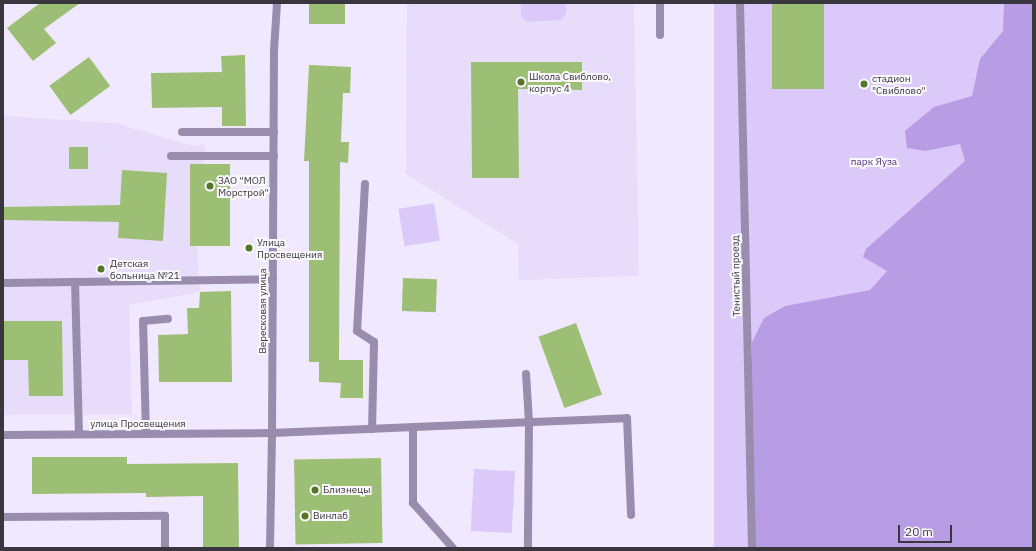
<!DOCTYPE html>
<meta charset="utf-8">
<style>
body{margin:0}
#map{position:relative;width:1036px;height:551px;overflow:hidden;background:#f0e8fe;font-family:"IBM Plex Sans",sans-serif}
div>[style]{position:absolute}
.built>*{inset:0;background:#e7dcfa}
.green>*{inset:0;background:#dbc9fa;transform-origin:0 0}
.forest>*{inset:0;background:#b99de4}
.building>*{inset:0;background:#9dbf75;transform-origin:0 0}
.lane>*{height:8px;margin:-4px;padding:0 4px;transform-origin:4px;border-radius:4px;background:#988dac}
.street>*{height:8px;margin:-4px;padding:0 4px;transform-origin:4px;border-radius:4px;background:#988dac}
.dots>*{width:11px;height:11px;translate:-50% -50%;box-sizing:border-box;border:2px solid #faf9fd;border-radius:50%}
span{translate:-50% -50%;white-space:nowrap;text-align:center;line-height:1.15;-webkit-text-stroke:4px #faf9fd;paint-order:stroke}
.poi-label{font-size:10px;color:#39363f}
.left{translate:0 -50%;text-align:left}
.park-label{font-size:10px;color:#573084}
.street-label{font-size:10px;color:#39363f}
.frame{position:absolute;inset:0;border:4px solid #39363f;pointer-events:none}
.scale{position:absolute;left:898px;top:525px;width:54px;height:18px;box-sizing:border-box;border:2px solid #39363f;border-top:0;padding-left:5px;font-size:12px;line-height:14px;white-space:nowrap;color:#39363f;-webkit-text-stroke:3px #faf9fd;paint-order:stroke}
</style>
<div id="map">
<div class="built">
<i style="clip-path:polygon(407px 3px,634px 3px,639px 276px,519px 280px,518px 244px,406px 174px)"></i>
<i style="clip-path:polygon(3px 116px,116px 123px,189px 145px,205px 145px,204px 164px,190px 165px,190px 246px,197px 246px,200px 292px,129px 305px,132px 415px,3px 415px)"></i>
</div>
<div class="green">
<i style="clip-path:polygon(521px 3px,566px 3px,566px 14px,561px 20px,526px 22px,521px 16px)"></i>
<i style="left:714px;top:3px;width:319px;height:545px"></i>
<i style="left:434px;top:203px;width:38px;height:36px;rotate:81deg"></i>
<i style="left:474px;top:469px;width:41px;height:62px;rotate:3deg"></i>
</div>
<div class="forest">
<i style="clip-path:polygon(1004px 3px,1033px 3px,1033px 548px,752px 548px,752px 342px,764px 318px,785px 306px,870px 290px,887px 271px,863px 257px,866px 249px,965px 161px,960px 144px,925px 151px,907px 148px,905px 131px,934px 107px,972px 96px,980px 59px,1003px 31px)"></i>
</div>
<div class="building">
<i style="clip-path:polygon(40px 3px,80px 3px,44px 29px,56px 43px,33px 61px,7px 28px)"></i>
<i style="left:309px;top:3px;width:36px;height:21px"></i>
<i style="left:772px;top:3px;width:52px;height:86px"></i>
<i style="clip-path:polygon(245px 55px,246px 126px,222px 126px,222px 107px,152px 108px,151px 73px,222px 72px,221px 56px)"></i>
<i style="left:89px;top:57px;width:36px;height:49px;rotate:54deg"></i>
<i style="clip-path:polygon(471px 62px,582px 62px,582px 90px,518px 89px,519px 178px,472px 178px)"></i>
<i style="clip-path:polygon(309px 65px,351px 67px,350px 93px,343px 93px,341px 142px,349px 142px,348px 163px,340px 162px,339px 360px,363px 360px,363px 398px,340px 398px,341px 383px,319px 382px,319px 362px,309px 362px,309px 161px,304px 161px)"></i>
<i style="left:69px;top:147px;width:19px;height:22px"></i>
<i style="left:190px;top:164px;width:40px;height:82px"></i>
<i style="clip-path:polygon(122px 170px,167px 173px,163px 241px,118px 238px,119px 222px,3px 220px,3px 207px,120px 205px)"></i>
<i style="left:403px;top:278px;width:34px;height:33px;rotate:2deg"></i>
<i style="clip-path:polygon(231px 291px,232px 382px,159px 382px,158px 335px,188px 334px,187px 308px,199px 308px,200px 292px)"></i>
<i style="clip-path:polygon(3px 321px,62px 321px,63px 396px,29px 396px,28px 360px,3px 360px)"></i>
<i style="left:576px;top:323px;width:76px;height:40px;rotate:70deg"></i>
<i style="clip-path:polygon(32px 457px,127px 457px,127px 464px,238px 463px,239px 548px,203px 548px,203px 496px,146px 497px,146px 493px,32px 494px)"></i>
<i style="left:381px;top:458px;width:85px;height:87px;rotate:89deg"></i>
</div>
<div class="lane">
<i style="left:660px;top:35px;width:32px;rotate:-90deg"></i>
<i style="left:182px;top:132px;width:92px"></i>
<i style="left:171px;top:156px;width:103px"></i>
<i style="left:365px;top:184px;width:147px;rotate:93.1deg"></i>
<i style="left:357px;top:331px;width:20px;rotate:33deg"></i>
<i style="left:374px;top:342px;width:87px;rotate:91.3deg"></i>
<i style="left:75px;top:282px;width:152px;rotate:88.5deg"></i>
<i style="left:3px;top:283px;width:270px;rotate:-0.8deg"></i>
<i style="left:526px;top:374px;width:48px;rotate:86.4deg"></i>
<i style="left:529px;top:422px;width:126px;rotate:90.5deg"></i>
<i style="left:413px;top:427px;width:76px;rotate:90deg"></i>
<i style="left:413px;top:503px;width:60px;rotate:48.4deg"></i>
<i style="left:146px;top:434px;width:113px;rotate:-91.5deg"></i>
<i style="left:143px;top:321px;width:25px;rotate:-5deg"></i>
<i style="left:3px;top:517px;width:162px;rotate:-0.4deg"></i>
<i style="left:165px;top:516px;width:32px;rotate:90deg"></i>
</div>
<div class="street">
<i style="left:740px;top:3px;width:545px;rotate:88.74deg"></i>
<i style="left:3px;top:435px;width:269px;rotate:-0.4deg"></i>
<i style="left:272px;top:433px;width:355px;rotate:-2.4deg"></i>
<i style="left:627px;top:418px;width:97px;rotate:87.6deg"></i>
<i style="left:270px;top:548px;width:115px;rotate:-89deg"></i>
<i style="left:272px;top:433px;width:383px;rotate:-89.7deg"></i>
<i style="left:274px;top:50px;width:47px;rotate:-86.3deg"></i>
</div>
<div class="dots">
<i style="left:521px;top:82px;background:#56752b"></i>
<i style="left:864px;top:84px;background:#56752b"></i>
<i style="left:210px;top:186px;background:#56752b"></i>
<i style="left:249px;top:248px;background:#56752b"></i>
<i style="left:101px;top:269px;background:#56752b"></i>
<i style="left:315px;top:490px;background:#56752b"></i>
<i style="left:305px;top:516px;background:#56752b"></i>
</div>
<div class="poi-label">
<span class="left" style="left:529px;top:82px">Школа Свиблово,<br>корпус 4</span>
<span class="left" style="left:872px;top:84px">стадион<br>"Свиблово"</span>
<span class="left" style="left:218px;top:186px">ЗАО "МОЛ<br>Морстрой"</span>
<span class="left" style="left:257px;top:248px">Улица<br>Просвещения</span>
<span class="left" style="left:110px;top:269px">Детская<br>больница №21</span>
<span class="left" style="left:323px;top:490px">Близнецы</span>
<span class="left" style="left:313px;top:516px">Винлаб</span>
</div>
<div class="park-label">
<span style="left:874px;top:162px">парк Яуза</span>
</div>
<div class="street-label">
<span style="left:736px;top:276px;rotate:-91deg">Тенистый проезд</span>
<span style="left:263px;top:311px;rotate:-90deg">Вересковая улица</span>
<span style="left:138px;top:424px">улица Просвещения</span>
</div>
<div class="frame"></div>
<div class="scale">20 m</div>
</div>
